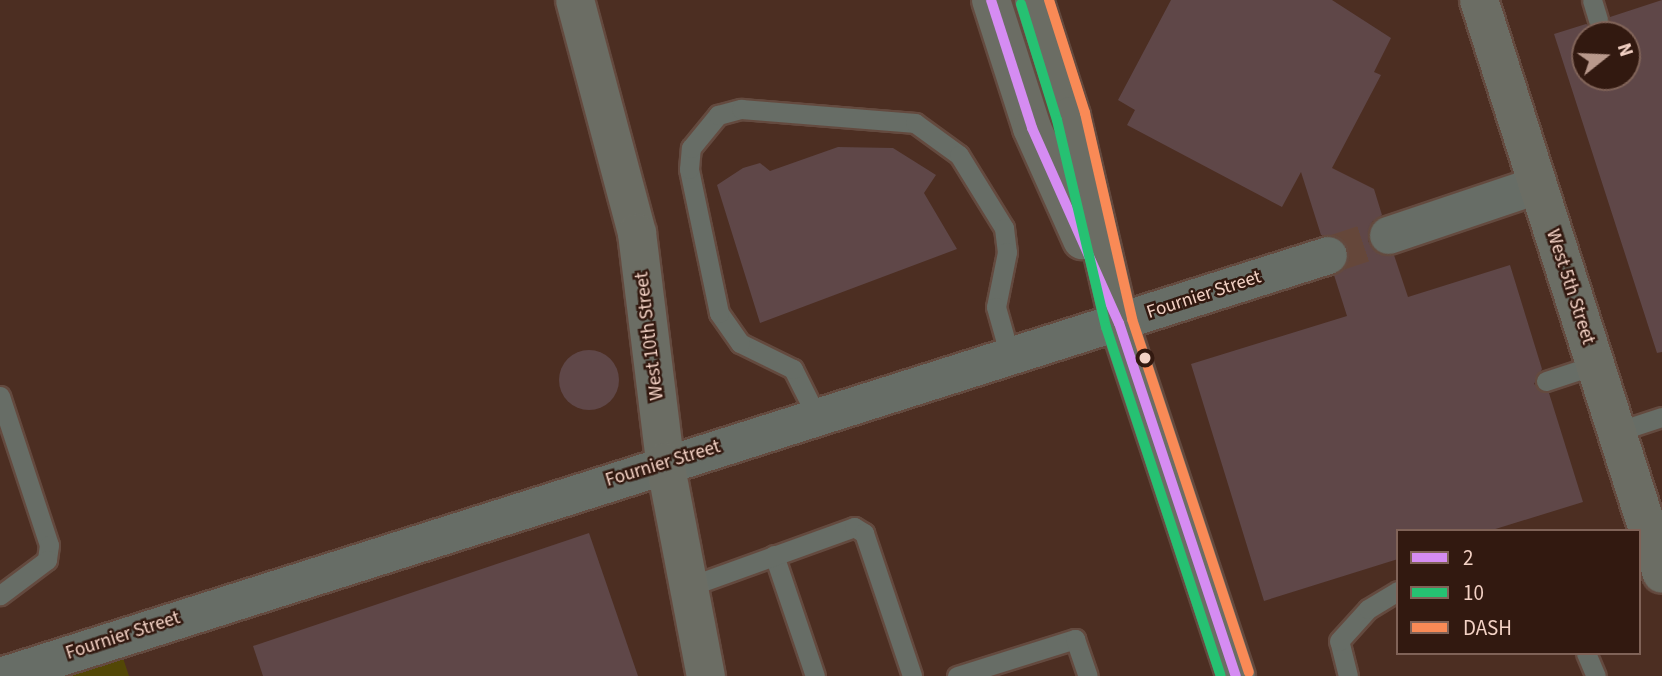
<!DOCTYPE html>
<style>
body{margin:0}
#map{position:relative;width:1662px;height:676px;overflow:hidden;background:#4c2e22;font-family:"Source Sans 3",sans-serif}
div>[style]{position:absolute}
.green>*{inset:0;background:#534706}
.building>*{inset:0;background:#5f4748}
.round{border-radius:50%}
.street-tunnel>*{height:37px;margin-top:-18.5px;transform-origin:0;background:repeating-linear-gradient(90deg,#65473a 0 37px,transparent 0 55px)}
.roads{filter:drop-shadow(2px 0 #644a3f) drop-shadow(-2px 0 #644a3f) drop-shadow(0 2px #644a3f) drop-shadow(0 -2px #644a3f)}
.lane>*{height:19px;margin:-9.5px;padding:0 9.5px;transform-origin:9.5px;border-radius:9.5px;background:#676d66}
.street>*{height:37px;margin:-18.5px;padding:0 18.5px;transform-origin:18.5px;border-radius:18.5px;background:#676d66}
.secondary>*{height:38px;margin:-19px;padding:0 19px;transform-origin:19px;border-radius:19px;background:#6b6d64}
.bus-1>*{height:10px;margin:-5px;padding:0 5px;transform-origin:5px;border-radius:5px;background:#d58cf2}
.bus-2>*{height:10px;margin:-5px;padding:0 5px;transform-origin:5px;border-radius:5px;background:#26c172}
.bus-3>*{height:10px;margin:-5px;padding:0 5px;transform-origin:5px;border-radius:5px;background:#f98a56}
.dots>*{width:19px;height:19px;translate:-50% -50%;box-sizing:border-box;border:4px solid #321910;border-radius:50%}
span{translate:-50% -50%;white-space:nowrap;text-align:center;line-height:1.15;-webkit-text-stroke:5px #321910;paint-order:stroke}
.street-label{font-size:19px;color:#f4d2c5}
.legend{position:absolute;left:1396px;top:529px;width:245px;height:126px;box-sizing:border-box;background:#321910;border:2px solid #806358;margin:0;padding:9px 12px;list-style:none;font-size:21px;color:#f4d2c5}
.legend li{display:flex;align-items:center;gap:14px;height:35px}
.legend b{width:35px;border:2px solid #806358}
.north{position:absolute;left:1571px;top:21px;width:70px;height:70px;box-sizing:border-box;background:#321910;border:2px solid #806358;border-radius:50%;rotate:72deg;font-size:19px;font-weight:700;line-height:28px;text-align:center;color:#f4d2c5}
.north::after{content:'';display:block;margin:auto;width:24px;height:32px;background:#b9998c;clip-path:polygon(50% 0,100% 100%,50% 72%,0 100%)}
</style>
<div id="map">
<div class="green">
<i style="clip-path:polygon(120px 649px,129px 676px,39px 676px)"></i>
</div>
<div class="building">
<i style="clip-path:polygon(1171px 0,1332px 0,1391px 38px,1374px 72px,1381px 75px,1332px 168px,1374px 189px,1382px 215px,1372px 222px,1368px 241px,1375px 251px,1394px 255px,1408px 297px,1510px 265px,1542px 369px,1534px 384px,1549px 393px,1583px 502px,1489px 531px,1398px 531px,1398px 559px,1264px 601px,1191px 364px,1347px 316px,1334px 275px,1344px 269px,1348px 249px,1342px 239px,1321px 235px,1301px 172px,1282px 207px,1127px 125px,1135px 110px,1118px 100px)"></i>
<i style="clip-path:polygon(evenodd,1662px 0,1662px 352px,1657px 353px,1554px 34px,1586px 24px,1602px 31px,1610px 17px,1662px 0,1585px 35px,1627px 35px,1627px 77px,1585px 77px,1585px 35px)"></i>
<i style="clip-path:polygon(838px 147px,893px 148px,936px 175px,924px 193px,957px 249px,760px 323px,717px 185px,743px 168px,760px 163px,770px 171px)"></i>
<i class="round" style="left:559px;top:350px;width:60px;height:60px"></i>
<i style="clip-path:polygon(589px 533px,638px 676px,263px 676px,253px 646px)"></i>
</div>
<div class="street-tunnel">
<i style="left:1328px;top:255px;width:63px;rotate:-18.4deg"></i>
</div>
<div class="roads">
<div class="lane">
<i style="left:1592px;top:0;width:21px;rotate:73deg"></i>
<i style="left:1546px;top:381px;width:52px;rotate:-18.1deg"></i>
<i style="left:0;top:396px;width:157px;rotate:71.8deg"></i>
<i style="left:49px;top:545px;width:15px;rotate:98deg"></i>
<i style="left:47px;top:560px;width:59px;rotate:143.3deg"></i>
<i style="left:817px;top:417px;width:54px;rotate:-116.6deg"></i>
<i style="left:793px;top:369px;width:59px;rotate:-153.9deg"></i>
<i style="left:740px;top:343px;width:37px;rotate:-125deg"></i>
<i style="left:719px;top:313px;width:147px;rotate:-101.8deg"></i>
<i style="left:689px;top:169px;width:21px;rotate:-85deg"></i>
<i style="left:691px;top:148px;width:43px;rotate:-50.7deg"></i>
<i style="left:718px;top:115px;width:24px;rotate:-15deg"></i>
<i style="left:741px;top:109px;width:175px;rotate:4.6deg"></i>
<i style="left:915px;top:123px;width:54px;rotate:36deg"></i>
<i style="left:959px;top:155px;width:86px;rotate:58.3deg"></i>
<i style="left:1004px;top:228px;width:24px;rotate:83deg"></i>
<i style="left:1007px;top:252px;width:56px;rotate:101.3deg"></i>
<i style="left:996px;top:307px;width:48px;rotate:74.2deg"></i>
<i style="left:1616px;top:432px;width:48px;rotate:-18.1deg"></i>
<i style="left:774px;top:555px;width:128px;rotate:71.3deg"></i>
<i style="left:685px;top:588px;width:180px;rotate:-19.8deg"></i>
<i style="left:854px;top:527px;width:12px;rotate:31deg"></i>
<i style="left:864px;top:533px;width:151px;rotate:71.4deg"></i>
<i style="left:1586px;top:653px;width:25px;rotate:67deg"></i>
<i style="left:957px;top:676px;width:124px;rotate:-17.4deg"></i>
<i style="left:1075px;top:639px;width:39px;rotate:71deg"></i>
<i style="left:1348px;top:676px;width:36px;rotate:-104deg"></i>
<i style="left:1339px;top:641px;width:43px;rotate:-47.8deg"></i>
<i style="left:1368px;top:609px;width:35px;rotate:-31deg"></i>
</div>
<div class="street">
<i style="left:1388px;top:235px;width:157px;rotate:-18.6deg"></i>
<i style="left:0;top:676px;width:1393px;rotate:-17.59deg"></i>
</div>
<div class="secondary">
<i style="left:575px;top:0;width:241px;rotate:75.1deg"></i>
<i style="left:637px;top:233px;width:231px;rotate:83deg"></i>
<i style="left:665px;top:462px;width:218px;rotate:79.2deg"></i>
<i style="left:991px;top:0;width:134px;rotate:72.2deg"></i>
<i style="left:1032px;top:128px;width:123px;rotate:65.9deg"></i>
<i style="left:1034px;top:0;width:122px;rotate:72.3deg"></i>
<i style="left:1071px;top:116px;width:212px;rotate:76.9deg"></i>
<i style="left:1119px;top:323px;width:372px;rotate:71.7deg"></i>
<i style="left:1479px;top:0;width:602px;rotate:72.32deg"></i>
</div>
</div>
<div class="bus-1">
<i style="left:991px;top:0;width:134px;rotate:72.2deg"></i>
<i style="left:1032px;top:128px;width:214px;rotate:66deg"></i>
<i style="left:1119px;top:323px;width:372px;rotate:71.7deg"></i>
</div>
<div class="bus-2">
<i style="left:1021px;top:4px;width:121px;rotate:72.8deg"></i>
<i style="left:1057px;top:120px;width:213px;rotate:76.7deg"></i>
<i style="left:1106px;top:327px;width:367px;rotate:71.8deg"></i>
</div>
<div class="bus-3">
<i style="left:1049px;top:0;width:119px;rotate:72.3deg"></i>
<i style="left:1085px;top:113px;width:211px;rotate:77.1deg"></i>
<i style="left:1132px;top:319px;width:372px;rotate:71.7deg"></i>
</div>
<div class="dots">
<i style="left:1145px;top:358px;background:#f4d2c5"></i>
</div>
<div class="street-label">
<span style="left:1570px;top:287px;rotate:72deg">West 5th Street</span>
<span style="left:1204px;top:295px;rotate:-18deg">Fournier Street</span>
<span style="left:650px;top:336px;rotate:-97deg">West 10th Street</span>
<span style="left:663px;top:464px;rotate:-17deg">Fournier Street</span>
<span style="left:123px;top:636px;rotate:-18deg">Fournier Street</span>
</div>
<ul class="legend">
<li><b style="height:9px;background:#d58cf2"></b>2</li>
<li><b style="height:9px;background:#26c172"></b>10</li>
<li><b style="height:9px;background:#f98a56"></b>DASH</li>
</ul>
<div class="north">N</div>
</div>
